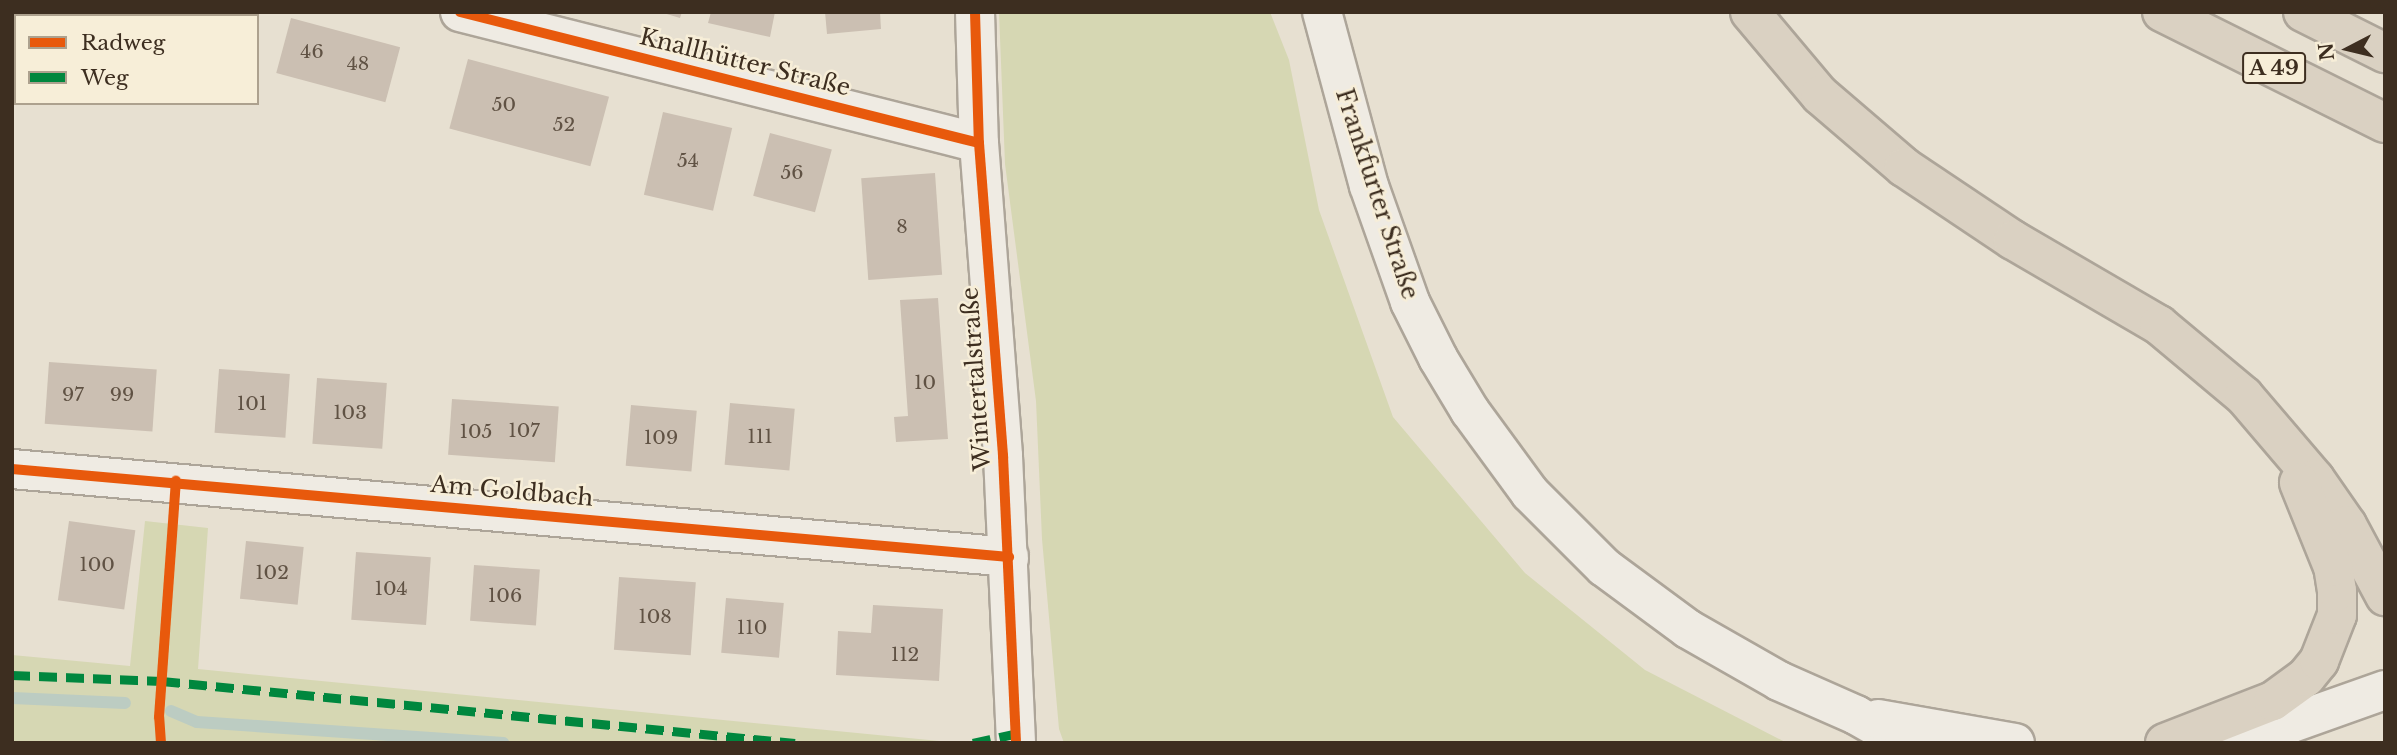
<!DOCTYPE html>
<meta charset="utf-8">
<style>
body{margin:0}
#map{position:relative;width:2397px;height:755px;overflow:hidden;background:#e7e0d1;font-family:"Libre Baskerville",serif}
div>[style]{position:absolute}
.green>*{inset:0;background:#d6d7b3}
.stream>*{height:12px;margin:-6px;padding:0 6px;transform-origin:6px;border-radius:6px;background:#bcccc2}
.building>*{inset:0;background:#cbbfb2;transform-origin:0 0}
.roads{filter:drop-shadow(2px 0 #ada599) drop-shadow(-2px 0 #ada599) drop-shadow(0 2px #ada599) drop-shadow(0 -2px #ada599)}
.minor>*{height:38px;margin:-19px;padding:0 19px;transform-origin:19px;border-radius:19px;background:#efebe3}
.secondary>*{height:38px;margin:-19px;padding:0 19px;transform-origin:19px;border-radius:19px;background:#efebe3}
.motorway>*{height:38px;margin:-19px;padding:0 19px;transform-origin:19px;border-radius:19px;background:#dad1c2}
.quiet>*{height:9px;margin-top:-4.5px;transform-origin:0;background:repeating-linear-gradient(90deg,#00873e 0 18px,transparent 0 27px)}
.cycleway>*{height:10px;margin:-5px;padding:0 5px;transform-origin:5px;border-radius:5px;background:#e8590c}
span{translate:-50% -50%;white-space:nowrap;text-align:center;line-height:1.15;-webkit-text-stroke:5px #f7eed8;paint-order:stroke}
.number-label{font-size:19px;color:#605244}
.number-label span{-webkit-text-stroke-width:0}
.shield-label span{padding:2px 5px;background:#f7eed8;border:2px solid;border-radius:5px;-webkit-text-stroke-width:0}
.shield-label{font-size:21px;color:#3d2e20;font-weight:700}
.street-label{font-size:23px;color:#3d2e20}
.frame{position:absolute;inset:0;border:14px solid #3d2e20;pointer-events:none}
.legend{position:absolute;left:14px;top:14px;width:245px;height:91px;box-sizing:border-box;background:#f7eed8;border:2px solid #ada18e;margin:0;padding:9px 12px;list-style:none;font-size:21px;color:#3d2e20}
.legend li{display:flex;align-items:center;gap:14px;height:35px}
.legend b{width:35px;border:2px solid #ada18e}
.north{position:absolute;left:2313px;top:14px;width:70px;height:70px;-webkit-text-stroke:5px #f7eed8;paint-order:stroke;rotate:263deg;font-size:19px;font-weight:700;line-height:28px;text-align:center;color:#3d2e20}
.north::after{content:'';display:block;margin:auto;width:24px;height:32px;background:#3d2e20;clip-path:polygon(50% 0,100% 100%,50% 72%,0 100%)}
</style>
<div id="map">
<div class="green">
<i style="clip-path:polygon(999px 12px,1270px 12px,1289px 60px,1319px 210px,1393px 417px,1525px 573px,1645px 670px,1787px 743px,1064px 743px,1059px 729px,1042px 539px,1036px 401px,1005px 164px)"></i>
<i style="clip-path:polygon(145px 521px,208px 528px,198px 669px,960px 743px,12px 743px,12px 655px,130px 666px)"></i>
</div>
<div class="stream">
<i style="left:12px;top:698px;width:113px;rotate:2.5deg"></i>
<i style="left:171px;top:711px;width:28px;rotate:23deg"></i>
<i style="left:197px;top:722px;width:307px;rotate:3.9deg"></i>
</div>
<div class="building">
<i style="left:59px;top:12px;width:61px;height:4px"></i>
<i style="left:155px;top:12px;width:64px;height:4px"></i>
<i style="clip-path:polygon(660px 12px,682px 12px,680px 18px)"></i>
<i style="clip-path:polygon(711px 12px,775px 12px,770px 37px,708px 23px)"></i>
<i style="clip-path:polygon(825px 12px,880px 12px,881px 29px,827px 34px)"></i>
<i style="left:291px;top:18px;width:113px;height:57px;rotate:15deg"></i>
<i style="left:468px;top:59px;width:146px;height:72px;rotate:15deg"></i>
<i style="left:663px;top:112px;width:71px;height:85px;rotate:13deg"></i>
<i style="left:770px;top:133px;width:64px;height:65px;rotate:15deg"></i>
<i style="left:935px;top:173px;width:102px;height:74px;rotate:86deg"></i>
<i style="clip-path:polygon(938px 298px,948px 439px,896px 442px,894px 417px,908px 416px,900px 300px)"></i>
<i style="left:49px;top:362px;width:108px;height:62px;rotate:4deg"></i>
<i style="left:219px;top:369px;width:71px;height:64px;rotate:4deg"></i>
<i style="left:317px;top:378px;width:70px;height:66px;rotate:4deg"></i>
<i style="left:452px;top:399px;width:107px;height:56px;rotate:4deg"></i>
<i style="left:730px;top:403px;width:65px;height:62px;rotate:5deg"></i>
<i style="left:631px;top:405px;width:66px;height:61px;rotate:5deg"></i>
<i style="left:69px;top:521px;width:67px;height:80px;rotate:8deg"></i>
<i style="left:246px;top:541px;width:58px;height:58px;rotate:6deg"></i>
<i style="left:356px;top:552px;width:75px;height:68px;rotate:4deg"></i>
<i style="left:474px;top:565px;width:66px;height:56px;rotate:4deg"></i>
<i style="left:619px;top:577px;width:77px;height:73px;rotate:4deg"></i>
<i style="left:726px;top:598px;width:58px;height:55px;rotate:5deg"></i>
<i style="clip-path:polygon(873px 605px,943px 609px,939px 681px,836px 675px,838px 631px,871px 633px)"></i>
</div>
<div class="roads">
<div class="minor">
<i style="left:460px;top:12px;width:535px;rotate:14.17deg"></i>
<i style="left:975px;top:12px;width:131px;rotate:88.3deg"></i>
<i style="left:979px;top:143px;width:314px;rotate:85.6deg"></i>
<i style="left:1003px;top:456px;width:287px;rotate:87.4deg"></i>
<i style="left:12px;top:469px;width:1001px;rotate:5.04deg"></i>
</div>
<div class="secondary">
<i style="left:1322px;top:12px;width:180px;rotate:74.9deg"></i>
<i style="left:1369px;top:186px;width:123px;rotate:70.5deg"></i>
<i style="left:1410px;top:302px;width:63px;rotate:63.4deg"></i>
<i style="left:1438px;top:358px;width:62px;rotate:58.9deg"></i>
<i style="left:1470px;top:411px;width:102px;rotate:53.8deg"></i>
<i style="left:1530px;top:493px;width:105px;rotate:45deg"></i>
<i style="left:1604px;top:567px;width:104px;rotate:36.4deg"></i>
<i style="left:1688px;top:629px;width:105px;rotate:29.7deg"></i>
<i style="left:1779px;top:681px;width:84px;rotate:23.8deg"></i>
<i style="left:1856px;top:715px;width:56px;rotate:29.7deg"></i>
<i style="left:1878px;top:719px;width:139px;rotate:9.9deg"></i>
<i style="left:2185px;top:743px;width:70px;rotate:-8.2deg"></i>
<i style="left:2254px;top:733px;width:36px;rotate:-14deg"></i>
<i style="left:2289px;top:724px;width:102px;rotate:-19.5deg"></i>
</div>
<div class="motorway">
<i style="left:1750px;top:12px;width:109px;rotate:49.9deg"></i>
<i style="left:1820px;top:95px;width:111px;rotate:40.6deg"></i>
<i style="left:1904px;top:167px;width:131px;rotate:33.8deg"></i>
<i style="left:2013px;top:240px;width:169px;rotate:30.2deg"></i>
<i style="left:2159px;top:325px;width:111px;rotate:39.9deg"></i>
<i style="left:2244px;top:396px;width:109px;rotate:49.5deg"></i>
<i style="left:2315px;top:479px;width:56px;rotate:55.2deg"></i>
<i style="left:2347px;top:525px;width:81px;rotate:61.8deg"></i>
<i style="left:2162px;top:12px;width:249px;rotate:26.5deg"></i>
<i style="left:2303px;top:12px;width:92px;rotate:26.6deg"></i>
<i style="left:2165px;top:743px;width:116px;rotate:-21.3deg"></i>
<i style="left:2273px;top:701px;width:41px;rotate:-36deg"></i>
<i style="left:2306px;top:677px;width:21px;rotate:-51deg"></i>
<i style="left:2319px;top:661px;width:49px;rotate:-68.6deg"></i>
<i style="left:2337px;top:615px;width:24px;rotate:-90deg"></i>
<i style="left:2337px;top:591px;width:24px;rotate:-99deg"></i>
<i style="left:2333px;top:567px;width:91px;rotate:-112deg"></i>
</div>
</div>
<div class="quiet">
<i style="left:12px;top:675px;width:150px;rotate:2.3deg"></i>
<i style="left:162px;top:681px;width:636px;rotate:5.59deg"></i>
<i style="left:973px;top:743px;width:42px;rotate:-12.4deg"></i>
</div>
<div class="cycleway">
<i style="left:460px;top:12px;width:535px;rotate:14.17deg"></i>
<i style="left:975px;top:12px;width:131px;rotate:88.3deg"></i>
<i style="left:979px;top:143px;width:314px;rotate:85.6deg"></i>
<i style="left:1003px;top:456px;width:287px;rotate:87.4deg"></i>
<i style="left:12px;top:469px;width:1001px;rotate:5.04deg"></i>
<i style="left:161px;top:743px;width:26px;rotate:-94deg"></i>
<i style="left:159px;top:717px;width:237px;rotate:-85.9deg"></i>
</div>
<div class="number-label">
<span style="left:312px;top:52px">46</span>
<span style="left:358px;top:64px">48</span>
<span style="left:504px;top:105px">50</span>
<span style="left:564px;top:125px">52</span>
<span style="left:688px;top:161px">54</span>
<span style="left:792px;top:173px">56</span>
<span style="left:902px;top:227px">8</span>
<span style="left:925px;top:383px">10</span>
<span style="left:73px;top:395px">97</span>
<span style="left:122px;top:395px">99</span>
<span style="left:252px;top:404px">101</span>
<span style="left:350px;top:413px">103</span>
<span style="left:524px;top:431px">107</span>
<span style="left:476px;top:432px">105</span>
<span style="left:760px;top:437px">111</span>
<span style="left:661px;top:438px">109</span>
<span style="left:97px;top:565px">100</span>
<span style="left:272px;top:573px">102</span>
<span style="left:391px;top:589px">104</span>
<span style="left:505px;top:596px">106</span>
<span style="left:655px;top:617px">108</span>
<span style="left:752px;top:628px">110</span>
<span style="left:905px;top:655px">112</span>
</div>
<div class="shield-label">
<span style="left:2274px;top:68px">A 49</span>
</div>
<div class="street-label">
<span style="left:745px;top:62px;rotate:14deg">Knallhütter Straße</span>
<span style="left:1377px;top:194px;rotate:72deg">Frankfurter Straße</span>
<span style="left:976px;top:379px;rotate:-94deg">Wintertalstraße</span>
<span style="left:512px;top:491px;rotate:5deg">Am Goldbach</span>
</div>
<div class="frame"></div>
<ul class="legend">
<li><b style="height:9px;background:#e8590c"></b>Radweg</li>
<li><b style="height:9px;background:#00873e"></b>Weg</li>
</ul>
<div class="north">N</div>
</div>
